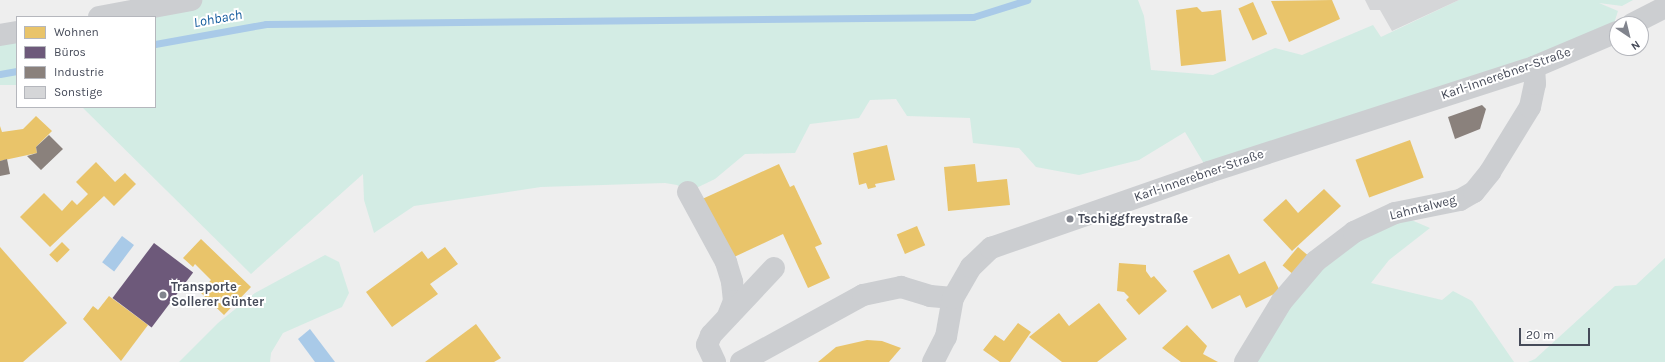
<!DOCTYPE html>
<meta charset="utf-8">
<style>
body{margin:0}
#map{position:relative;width:1665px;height:362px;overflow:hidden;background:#eee;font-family:Karla,sans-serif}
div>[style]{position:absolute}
.green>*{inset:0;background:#d3ece4;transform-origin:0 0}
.water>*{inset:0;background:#a9cae8;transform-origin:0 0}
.homes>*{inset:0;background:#e9c46a;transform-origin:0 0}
.offices>*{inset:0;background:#6d597a;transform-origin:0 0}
.industry>*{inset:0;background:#8a817c}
.stream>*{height:7px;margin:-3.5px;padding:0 3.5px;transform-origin:3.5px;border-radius:3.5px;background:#a9cae8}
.building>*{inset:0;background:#d5d6d8}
.minor>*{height:22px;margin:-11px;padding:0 11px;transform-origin:11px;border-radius:11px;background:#ccced1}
.dots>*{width:11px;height:11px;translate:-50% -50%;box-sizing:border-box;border:2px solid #fff;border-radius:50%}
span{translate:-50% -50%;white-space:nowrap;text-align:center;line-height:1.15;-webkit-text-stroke:4px #fff;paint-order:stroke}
.street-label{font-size:13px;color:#464b59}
.poi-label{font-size:13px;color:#464b59;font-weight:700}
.left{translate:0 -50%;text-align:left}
.water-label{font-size:14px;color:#145c9e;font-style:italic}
.legend{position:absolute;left:16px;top:16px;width:140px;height:92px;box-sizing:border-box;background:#fff;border:1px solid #b5b7bd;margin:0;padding:5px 7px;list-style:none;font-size:12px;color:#464b59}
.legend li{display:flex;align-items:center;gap:8px;height:20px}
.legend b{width:20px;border:1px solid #b5b7bd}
.north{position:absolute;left:1609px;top:16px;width:40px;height:40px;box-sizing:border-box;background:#fff;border:1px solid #b5b7bd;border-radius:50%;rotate:145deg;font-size:11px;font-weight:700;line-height:16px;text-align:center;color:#464b59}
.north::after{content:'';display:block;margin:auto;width:14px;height:18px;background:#81848d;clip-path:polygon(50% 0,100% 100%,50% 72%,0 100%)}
.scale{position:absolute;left:1519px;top:328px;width:71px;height:18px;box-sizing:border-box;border:2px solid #464b59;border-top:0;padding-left:5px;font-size:12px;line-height:14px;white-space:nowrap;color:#464b59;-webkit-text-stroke:3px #fff;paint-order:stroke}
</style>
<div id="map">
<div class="green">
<i style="clip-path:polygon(191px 0,1138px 0,1144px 16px,1151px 70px,1213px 75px,1275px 48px,1302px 55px,1373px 25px,1381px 37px,1459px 0,1633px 0,1622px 6px,1599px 3px,1618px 11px,1610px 36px,1209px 172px,1185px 132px,1139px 160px,1079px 175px,1036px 167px,1019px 148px,973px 143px,970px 118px,907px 116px,896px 99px,870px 100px,859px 118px,810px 124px,795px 153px,745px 154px,715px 179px,688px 192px,677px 185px,665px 183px,541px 187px,414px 206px,374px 233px,364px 200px,363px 174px,251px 274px,82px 107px,155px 107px,155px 17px)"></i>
<i style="left:17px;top:32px;width:53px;height:17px;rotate:90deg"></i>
<i style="clip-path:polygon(1395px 213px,1430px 228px,1389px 260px,1371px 283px,1442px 300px,1453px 291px,1472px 301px,1514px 362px,1245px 362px,1282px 301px)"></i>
<i style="clip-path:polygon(325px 255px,339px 262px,349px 293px,342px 307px,283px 333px,271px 353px,270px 362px,179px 362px,218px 323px,255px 293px)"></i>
<i style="clip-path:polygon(1665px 258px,1665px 362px,1528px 362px,1535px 359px,1615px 286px,1636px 285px)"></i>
</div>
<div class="water">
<i style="left:122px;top:236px;width:15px;height:33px;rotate:37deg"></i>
<i style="clip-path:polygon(310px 329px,335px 362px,315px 362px,298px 339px)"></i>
</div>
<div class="homes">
<i style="clip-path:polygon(1332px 0,1340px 19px,1289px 42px,1271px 1px)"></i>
<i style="left:1253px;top:2px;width:35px;height:16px;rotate:66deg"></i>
<i style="clip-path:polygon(1197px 7px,1202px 12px,1221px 10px,1226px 61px,1181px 66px,1176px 10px)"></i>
<i style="clip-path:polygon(36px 116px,52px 131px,36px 147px,37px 153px,0 161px,0 126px,2px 132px,23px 129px)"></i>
<i style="left:1410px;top:140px;width:40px;height:58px;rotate:70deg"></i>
<i style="clip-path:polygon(887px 145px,895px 180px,875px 184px,876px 187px,868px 189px,866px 183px,859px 185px,853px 153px)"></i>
<i style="clip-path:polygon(96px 162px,115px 182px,125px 173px,136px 184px,114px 206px,104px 196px,50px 247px,20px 217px,44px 193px,62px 211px,72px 200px,77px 205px,88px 194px,76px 182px)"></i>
<i style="clip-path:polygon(779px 164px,790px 187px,794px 185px,822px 244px,815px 247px,830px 278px,808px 288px,783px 234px,732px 258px,700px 200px)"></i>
<i style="clip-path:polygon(975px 164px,977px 182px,1007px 179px,1010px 205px,948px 211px,944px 167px)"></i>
<i style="clip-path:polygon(1324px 189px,1341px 206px,1292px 251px,1263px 220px,1286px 199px,1298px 213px)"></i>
<i style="left:917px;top:226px;width:21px;height:22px;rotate:67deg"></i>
<i style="clip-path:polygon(201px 239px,251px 287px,224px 315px,200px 292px,211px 280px,195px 264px,193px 267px,183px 258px)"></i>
<i style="left:62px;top:242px;width:11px;height:18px;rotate:45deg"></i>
<i style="clip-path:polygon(0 247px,67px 323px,23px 362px,0 362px)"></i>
<i style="clip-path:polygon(445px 247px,458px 264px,430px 284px,438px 294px,392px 327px,366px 292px,422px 251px,428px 259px)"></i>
<i style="left:1298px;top:247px;width:16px;height:24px;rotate:40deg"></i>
<i style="clip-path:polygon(1229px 254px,1239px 274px,1265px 261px,1280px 291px,1246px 308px,1240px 295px,1212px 309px,1193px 271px)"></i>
<i style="clip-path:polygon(1119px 263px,1146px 265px,1146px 271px,1151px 278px,1154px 276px,1167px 291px,1139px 315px,1126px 300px,1129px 297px,1124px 292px,1117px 291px)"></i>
<i style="clip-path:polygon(109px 296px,148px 325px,121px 361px,83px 319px,93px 306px,98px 310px)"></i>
<i style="clip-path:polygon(1099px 303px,1127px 339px,1097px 362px,1062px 362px,1029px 337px,1059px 313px,1069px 326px)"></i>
<i style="clip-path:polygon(1018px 323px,1031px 332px,1010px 362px,1000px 362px,983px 350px,995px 335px,1004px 341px)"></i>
<i style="clip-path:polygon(476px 324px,501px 358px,494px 362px,425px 362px)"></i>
<i style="clip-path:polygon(1187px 325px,1207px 346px,1203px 354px,1218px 362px,1181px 362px,1162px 348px)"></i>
<i style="clip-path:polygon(867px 340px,882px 341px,901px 348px,889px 362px,818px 362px,836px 347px)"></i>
</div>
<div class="offices">
<i style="left:154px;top:243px;width:49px;height:69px;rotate:37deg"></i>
</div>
<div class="industry">
<i style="clip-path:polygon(1482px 105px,1486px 109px,1480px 129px,1455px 139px,1448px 117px)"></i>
<i style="clip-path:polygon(49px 135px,63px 149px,41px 170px,27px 156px,37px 153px,36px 147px)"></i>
<i style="clip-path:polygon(7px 159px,10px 174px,0 176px,0 161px)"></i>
</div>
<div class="stream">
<i style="left:155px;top:44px;width:113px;rotate:-10.2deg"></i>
<i style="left:266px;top:24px;width:707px;rotate:-0.57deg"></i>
<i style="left:973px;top:17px;width:57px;rotate:-17.5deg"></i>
<i style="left:0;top:74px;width:17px;rotate:-10deg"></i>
</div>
<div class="building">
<i style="clip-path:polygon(1365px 0,1459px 0,1392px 31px,1380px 10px,1370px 10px)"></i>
</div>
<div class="minor">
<i style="left:99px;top:17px;width:94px;rotate:-10.5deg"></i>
<i style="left:1632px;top:24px;width:37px;rotate:-27deg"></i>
<i style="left:0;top:35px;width:17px;rotate:-10deg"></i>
<i style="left:688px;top:192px;width:80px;rotate:61.5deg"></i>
<i style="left:726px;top:262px;width:21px;rotate:73deg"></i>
<i style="left:732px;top:282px;width:19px;rotate:84deg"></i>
<i style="left:734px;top:301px;width:16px;rotate:112deg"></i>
<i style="left:715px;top:362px;width:19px;rotate:-115deg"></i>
<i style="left:707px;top:345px;width:11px;rotate:-68deg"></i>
<i style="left:711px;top:335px;width:92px;rotate:-46.8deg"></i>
<i style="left:741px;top:362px;width:139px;rotate:-28.8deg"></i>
<i style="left:863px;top:295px;width:39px;rotate:-12deg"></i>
<i style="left:901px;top:287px;width:30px;rotate:17deg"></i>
<i style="left:930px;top:296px;width:23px;rotate:5deg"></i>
<i style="left:933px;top:362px;width:28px;rotate:-63deg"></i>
<i style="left:946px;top:337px;width:40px;rotate:-80deg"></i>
<i style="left:953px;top:298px;width:36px;rotate:-60deg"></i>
<i style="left:971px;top:267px;width:28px;rotate:-44deg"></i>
<i style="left:991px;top:248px;width:231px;rotate:-19.2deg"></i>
<i style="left:1209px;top:172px;width:342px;rotate:-17.9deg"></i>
<i style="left:1534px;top:67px;width:90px;rotate:-22.9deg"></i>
<i style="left:1245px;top:362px;width:71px;rotate:-58.8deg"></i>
<i style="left:1282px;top:301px;width:52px;rotate:-49.6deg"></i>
<i style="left:1316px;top:261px;width:48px;rotate:-37.3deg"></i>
<i style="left:1354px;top:232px;width:45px;rotate:-24.9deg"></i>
<i style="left:1395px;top:213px;width:66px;rotate:-11.3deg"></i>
<i style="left:1460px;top:200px;width:16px;rotate:-30deg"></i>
<i style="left:1474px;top:192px;width:26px;rotate:-51deg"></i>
<i style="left:1490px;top:172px;width:76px;rotate:-58.4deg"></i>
<i style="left:1530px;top:107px;width:24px;rotate:-78deg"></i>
<i style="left:1535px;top:84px;width:17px;rotate:-93deg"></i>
</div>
<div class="dots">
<i style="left:1070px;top:219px;background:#81848d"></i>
<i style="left:163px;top:295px;background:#81848d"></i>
</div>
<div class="street-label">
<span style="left:1506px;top:74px;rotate:-19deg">Karl-Innerebner-Straße</span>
<span style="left:1199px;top:176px;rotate:-19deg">Karl-Innerebner-Straße</span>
<span style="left:1423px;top:208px;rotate:-14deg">Lahntalweg</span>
</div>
<div class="poi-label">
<span class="left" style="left:1078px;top:219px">Tschiggfreystraße</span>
<span class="left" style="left:171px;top:295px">Transporte<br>Sollerer Günter</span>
</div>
<div class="water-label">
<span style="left:218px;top:19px;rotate:-10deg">Lohbach</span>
</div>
<ul class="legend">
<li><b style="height:11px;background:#e9c46a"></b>Wohnen</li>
<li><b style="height:11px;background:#6d597a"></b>Büros</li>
<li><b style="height:11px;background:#8a817c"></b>Industrie</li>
<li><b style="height:11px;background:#d5d6d8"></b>Sonstige</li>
</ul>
<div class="north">N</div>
<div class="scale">20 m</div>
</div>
